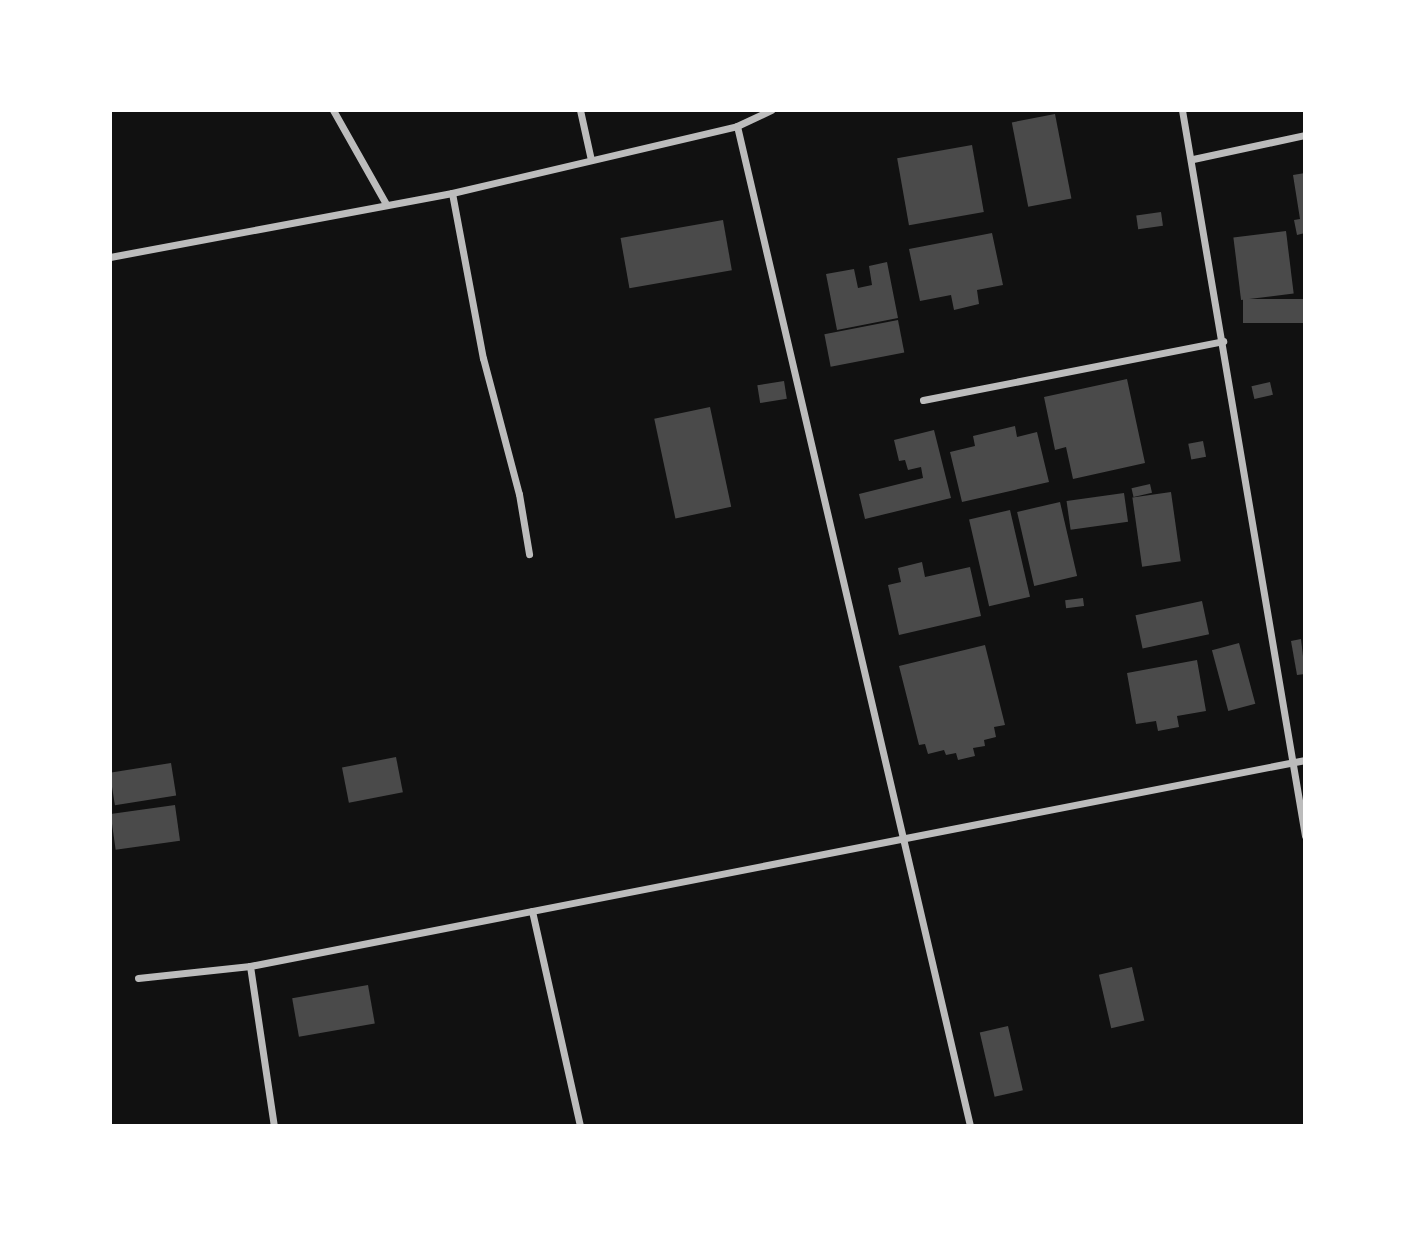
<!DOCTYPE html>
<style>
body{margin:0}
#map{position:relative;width:1415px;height:1236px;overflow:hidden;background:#111;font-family:Bitter,serif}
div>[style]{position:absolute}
.building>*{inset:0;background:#4a4a4a;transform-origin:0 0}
.minor>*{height:7px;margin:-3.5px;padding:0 3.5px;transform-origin:3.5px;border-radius:3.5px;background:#bcbcbc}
span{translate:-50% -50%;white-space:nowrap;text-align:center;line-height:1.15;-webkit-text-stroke:5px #fff;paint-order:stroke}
.frame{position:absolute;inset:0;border:112px solid #fff;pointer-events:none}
</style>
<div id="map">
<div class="building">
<i style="left:1055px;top:114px;width:86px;height:44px;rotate:79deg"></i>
<i style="left:972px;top:145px;width:68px;height:76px;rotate:80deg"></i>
<i style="clip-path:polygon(1305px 173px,1305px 233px,1297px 235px,1294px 220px,1300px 219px,1293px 175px)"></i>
<i style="left:1161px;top:212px;width:14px;height:25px;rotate:82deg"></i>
<i style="left:723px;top:220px;width:51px;height:104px;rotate:80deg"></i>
<i style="left:1286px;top:231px;width:63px;height:53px;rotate:83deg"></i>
<i style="clip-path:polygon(992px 233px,1003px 285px,977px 290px,979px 304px,954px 310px,951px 295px,920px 301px,909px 249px)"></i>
<i style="clip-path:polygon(887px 262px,898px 318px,837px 330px,826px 274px,854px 269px,858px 288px,872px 285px,869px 266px)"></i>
<i style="left:1305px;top:299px;width:24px;height:62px;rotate:90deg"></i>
<i style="left:898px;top:320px;width:33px;height:75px;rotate:79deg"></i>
<i style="clip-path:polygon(1127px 379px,1145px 463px,1073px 479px,1066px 447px,1055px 450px,1044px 397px)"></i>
<i style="left:784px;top:381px;width:18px;height:27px;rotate:81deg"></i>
<i style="left:1270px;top:382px;width:13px;height:19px;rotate:77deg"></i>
<i style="left:710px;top:407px;width:102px;height:57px;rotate:78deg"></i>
<i style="clip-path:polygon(1015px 426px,1017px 437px,1037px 432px,1049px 482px,962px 502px,950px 452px,975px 446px,973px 436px)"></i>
<i style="clip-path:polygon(934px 430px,951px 498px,865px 519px,859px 494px,923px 478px,921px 467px,908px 470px,905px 460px,899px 461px,894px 440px)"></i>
<i style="left:1203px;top:441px;width:16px;height:15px;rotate:79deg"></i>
<i style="left:1150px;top:484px;width:9px;height:19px;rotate:77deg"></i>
<i style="left:1171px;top:492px;width:70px;height:39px;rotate:82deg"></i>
<i style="left:1124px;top:493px;width:29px;height:58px;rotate:82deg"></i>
<i style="left:1060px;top:502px;width:76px;height:44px;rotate:77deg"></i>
<i style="left:1010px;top:510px;width:89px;height:42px;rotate:77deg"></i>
<i style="clip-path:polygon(922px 562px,925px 577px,970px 567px,981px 616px,899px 635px,888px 585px,901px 582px,898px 568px)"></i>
<i style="left:1083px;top:598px;width:8px;height:18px;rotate:83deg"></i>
<i style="left:1202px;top:601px;width:34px;height:68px;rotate:78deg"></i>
<i style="clip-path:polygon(1301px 639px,1305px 674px,1297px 675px,1291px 641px)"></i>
<i style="left:1239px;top:643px;width:63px;height:28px;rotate:75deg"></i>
<i style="clip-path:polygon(985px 645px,1005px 725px,994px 727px,996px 737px,984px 740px,985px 746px,973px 748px,975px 756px,958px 760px,956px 753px,946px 755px,944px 750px,928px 754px,925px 744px,919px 745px,899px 666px)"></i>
<i style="clip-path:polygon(1197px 660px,1206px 711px,1177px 716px,1179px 727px,1158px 731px,1156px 721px,1136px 724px,1127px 673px)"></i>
<i style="left:396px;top:757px;width:36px;height:55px;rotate:79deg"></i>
<i style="left:171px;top:763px;width:33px;height:62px;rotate:81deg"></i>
<i style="left:175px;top:805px;width:36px;height:65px;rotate:82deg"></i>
<i style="left:1132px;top:967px;width:55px;height:34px;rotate:77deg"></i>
<i style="left:368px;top:985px;width:39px;height:77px;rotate:80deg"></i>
<i style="left:1008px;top:1026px;width:66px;height:29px;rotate:77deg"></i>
</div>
<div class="minor">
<i style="left:333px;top:110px;width:108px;rotate:60.6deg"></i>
<i style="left:580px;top:110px;width:51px;rotate:77.6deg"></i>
<i style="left:1182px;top:110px;width:736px;rotate:80.38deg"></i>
<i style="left:737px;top:126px;width:1027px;rotate:76.88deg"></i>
<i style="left:1193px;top:159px;width:115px;rotate:-12.1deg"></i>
<i style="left:452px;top:193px;width:168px;rotate:79.4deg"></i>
<i style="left:483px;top:358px;width:141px;rotate:75.2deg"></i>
<i style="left:519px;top:494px;width:61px;rotate:80.5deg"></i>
<i style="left:110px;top:257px;width:348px;rotate:-10.6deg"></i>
<i style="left:452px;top:193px;width:293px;rotate:-13.2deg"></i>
<i style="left:737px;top:126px;width:38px;rotate:-25deg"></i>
<i style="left:923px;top:400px;width:306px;rotate:-11.1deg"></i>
<i style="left:532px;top:911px;width:220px;rotate:77.4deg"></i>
<i style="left:250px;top:966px;width:162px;rotate:81.5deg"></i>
<i style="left:138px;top:978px;width:113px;rotate:-6.1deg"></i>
<i style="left:250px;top:966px;width:1075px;rotate:-11.05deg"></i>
</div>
<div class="frame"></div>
</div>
